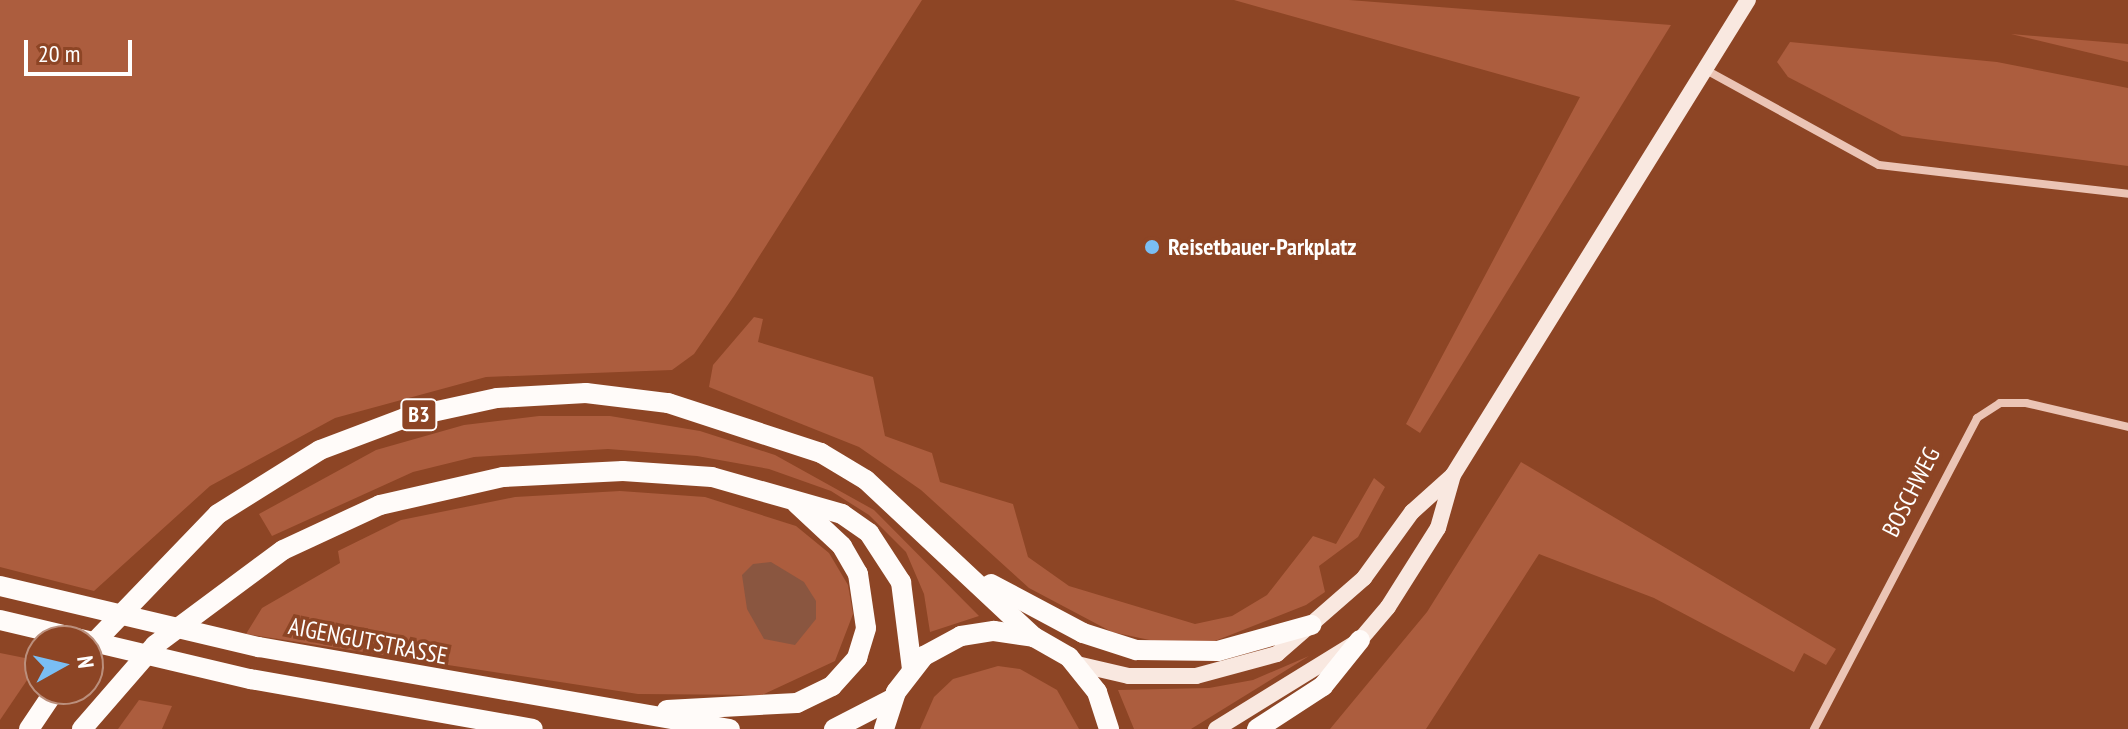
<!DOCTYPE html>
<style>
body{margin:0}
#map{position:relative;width:2128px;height:729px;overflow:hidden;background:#8d4525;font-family:"PT Sans Narrow",sans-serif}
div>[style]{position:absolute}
.green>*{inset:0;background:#ac5d3e}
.water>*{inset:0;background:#8a5640}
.minor>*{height:8px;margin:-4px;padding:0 4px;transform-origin:4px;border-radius:4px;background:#ebc4b5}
.secondary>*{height:16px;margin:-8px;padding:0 8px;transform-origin:8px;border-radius:8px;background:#f9e8e0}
.primary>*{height:20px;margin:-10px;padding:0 10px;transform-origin:10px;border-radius:10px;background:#fffbf9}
.primary-bridge>*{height:20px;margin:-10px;padding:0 10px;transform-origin:10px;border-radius:10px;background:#fffbf9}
.dots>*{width:22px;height:22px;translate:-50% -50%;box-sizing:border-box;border:4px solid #8d4525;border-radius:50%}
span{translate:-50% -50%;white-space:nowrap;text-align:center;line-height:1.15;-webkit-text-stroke:7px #8d4525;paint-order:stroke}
.shield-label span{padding:2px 6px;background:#8d4525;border:2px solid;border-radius:6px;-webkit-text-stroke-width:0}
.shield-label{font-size:22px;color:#fff;font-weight:700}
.poi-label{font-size:24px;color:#fff;font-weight:700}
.left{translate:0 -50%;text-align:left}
.street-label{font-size:24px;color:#fff}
.north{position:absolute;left:24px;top:625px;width:80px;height:80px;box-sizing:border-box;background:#8d4525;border:2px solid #bb8f7c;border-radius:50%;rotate:82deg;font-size:22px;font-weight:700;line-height:32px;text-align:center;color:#fff}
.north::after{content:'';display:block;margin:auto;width:28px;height:36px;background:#7abef4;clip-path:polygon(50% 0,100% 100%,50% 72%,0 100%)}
.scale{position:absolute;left:24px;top:40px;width:108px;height:36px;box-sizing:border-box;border:4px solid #fff;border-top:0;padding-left:10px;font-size:24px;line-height:28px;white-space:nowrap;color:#fff;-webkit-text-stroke:6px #8d4525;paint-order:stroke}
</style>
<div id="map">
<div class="green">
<i style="clip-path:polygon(0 0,922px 0,734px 296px,694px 354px,672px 370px,486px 377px,335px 418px,210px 486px,94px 591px,0 567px)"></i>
<i style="clip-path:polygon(1234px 0,1349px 0,1671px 25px,1420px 433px,1406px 424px,1580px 97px)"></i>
<i style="clip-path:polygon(2011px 34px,2128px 44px,2128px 62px)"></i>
<i style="clip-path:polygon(1790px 42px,1997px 62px,2128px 88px,2128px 166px,1902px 136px,1788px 77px,1777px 62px)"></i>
<i style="clip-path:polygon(754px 317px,763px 319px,758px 342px,873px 377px,885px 436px,932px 453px,940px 482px,1013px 504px,1028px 557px,1069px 586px,1195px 624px,1232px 616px,1267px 595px,1313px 536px,1336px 544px,1374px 478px,1385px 487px,1358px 537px,1319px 566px,1325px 592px,1306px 605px,1215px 641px,1159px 642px,1112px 632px,1029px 588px,921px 490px,859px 447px,709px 387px,713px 365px)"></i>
<i style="clip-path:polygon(539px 416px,610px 416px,700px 431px,775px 455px,874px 510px,979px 616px,930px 632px,924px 594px,906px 552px,869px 515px,831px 491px,769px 469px,697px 456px,608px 449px,474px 457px,413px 472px,272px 536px,259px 514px,376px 450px,464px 425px)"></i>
<i style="clip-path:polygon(1521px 462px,1836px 649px,1826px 665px,1804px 653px,1794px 672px,1654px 598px,1539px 554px,1426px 729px,1330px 729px,1427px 612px)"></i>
<i style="clip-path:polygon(620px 491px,705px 497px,796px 526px,829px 553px,848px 585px,853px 614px,835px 661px,762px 695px,638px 694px,246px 634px,262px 608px,340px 563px,338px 551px,401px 520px,515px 497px)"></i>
<i style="clip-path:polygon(0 653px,40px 661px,0 720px)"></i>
<i style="clip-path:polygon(1309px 656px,1191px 729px,1134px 729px,1118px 690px,1209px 688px,1253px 680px)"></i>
<i style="clip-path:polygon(998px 666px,1020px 669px,1057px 690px,1079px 729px,920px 729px,934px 697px,953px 679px)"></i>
<i style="clip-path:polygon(139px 700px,172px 706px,162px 729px,118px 729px)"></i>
</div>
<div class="water">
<i style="clip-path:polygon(771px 562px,804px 582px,816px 601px,816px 619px,795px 645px,764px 639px,747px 609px,742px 575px,753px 564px)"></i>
</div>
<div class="minor">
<i style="left:1706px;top:70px;width:197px;rotate:28.8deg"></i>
<i style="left:1879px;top:165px;width:251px;rotate:6.6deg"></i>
<i style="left:1814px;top:729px;width:351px;rotate:-62.3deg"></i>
<i style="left:1977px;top:418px;width:27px;rotate:-33deg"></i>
<i style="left:2000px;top:403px;width:26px"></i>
<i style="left:2026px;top:403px;width:105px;rotate:13.2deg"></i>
</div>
<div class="secondary">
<i style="left:1077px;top:664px;width:53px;rotate:13deg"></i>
<i style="left:1129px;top:676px;width:67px"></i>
<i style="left:1196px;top:676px;width:84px;rotate:-15.2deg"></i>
<i style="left:1277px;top:654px;width:116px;rotate:-41.1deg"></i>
<i style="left:1364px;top:578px;width:82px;rotate:-54deg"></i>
<i style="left:1412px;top:512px;width:54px;rotate:-42deg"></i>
<i style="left:1216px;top:729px;width:169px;rotate:-31.7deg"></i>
<i style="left:1360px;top:640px;width:43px;rotate:-49.7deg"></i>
<i style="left:1388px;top:607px;width:93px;rotate:-57.7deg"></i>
<i style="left:1438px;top:528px;width:55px;rotate:-74.2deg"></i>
<i style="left:1453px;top:475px;width:559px;rotate:-58.16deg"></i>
</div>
<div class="primary">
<i style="left:218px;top:514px;width:120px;rotate:-32.1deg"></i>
<i style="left:320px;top:450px;width:91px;rotate:-20.6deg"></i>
<i style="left:405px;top:418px;width:94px;rotate:-12.3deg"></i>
<i style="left:497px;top:398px;width:89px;rotate:-3.2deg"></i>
<i style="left:586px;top:393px;width:83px;rotate:7deg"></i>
<i style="left:668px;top:403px;width:161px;rotate:18.1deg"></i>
<i style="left:821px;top:453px;width:52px;rotate:31deg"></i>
<i style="left:866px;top:480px;width:230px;rotate:43.1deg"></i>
<i style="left:283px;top:550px;width:107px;rotate:-24.9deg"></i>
<i style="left:380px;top:505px;width:126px;rotate:-12.8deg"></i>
<i style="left:503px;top:477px;width:120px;rotate:-2.9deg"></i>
<i style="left:623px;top:471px;width:89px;rotate:3.9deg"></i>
<i style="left:712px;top:477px;width:135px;rotate:15.9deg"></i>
<i style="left:842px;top:514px;width:33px;rotate:35deg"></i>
<i style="left:869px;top:533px;width:59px;rotate:56.9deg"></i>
<i style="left:901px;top:582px;width:88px;rotate:82.8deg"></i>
<i style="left:991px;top:584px;width:104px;rotate:28deg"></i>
<i style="left:1083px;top:633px;width:56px;rotate:17.8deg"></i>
<i style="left:1136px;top:650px;width:82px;rotate:0.7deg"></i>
<i style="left:1218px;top:651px;width:97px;rotate:-15.6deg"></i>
<i style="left:0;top:586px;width:266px;rotate:13.3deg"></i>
<i style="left:259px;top:647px;width:478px;rotate:9.9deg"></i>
<i style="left:0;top:620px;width:257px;rotate:13.3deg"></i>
<i style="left:250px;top:679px;width:287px;rotate:10deg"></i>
<i style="left:667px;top:710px;width:130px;rotate:-3.1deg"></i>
<i style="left:797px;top:703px;width:39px;rotate:-26deg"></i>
<i style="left:832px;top:686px;width:38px;rotate:-48deg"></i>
<i style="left:857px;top:658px;width:31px;rotate:-73deg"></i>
<i style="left:866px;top:628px;width:55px;rotate:-98.4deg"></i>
<i style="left:858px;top:574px;width:32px;rotate:-120deg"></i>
<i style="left:842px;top:546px;width:62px;rotate:-137deg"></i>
<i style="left:29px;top:729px;width:48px;rotate:-56deg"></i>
<i style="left:834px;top:729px;width:65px;rotate:-27.3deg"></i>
<i style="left:884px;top:729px;width:39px;rotate:-72deg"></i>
<i style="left:896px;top:692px;width:46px;rotate:-52.1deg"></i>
<i style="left:924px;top:656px;width:42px;rotate:-28.4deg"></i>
<i style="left:961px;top:636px;width:33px;rotate:-9deg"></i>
<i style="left:994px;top:631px;width:40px;rotate:8.5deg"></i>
<i style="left:1034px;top:637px;width:40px;rotate:29.7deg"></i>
<i style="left:1069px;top:657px;width:45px;rotate:51.3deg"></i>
<i style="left:1097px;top:692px;width:39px;rotate:72deg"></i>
<i style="left:1257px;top:729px;width:79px;rotate:-33.1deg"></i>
<i style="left:1323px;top:686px;width:59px;rotate:-51.2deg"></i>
</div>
<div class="primary-bridge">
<i style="left:88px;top:649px;width:187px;rotate:-46.1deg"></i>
<i style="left:82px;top:729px;width:111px;rotate:-49deg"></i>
<i style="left:155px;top:645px;width:159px;rotate:-36.6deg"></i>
</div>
<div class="dots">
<i style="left:1152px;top:247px;background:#7abef4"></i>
</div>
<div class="shield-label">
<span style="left:419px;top:415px">B3</span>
</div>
<div class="poi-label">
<span class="left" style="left:1168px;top:247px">Reisetbauer-Parkplatz</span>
</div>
<div class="street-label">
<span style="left:1911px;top:492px;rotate:-63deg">BOSCHWEG</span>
<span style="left:368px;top:641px;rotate:11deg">AIGENGUTSTRASSE</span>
</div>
<div class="north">N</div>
<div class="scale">20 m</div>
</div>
